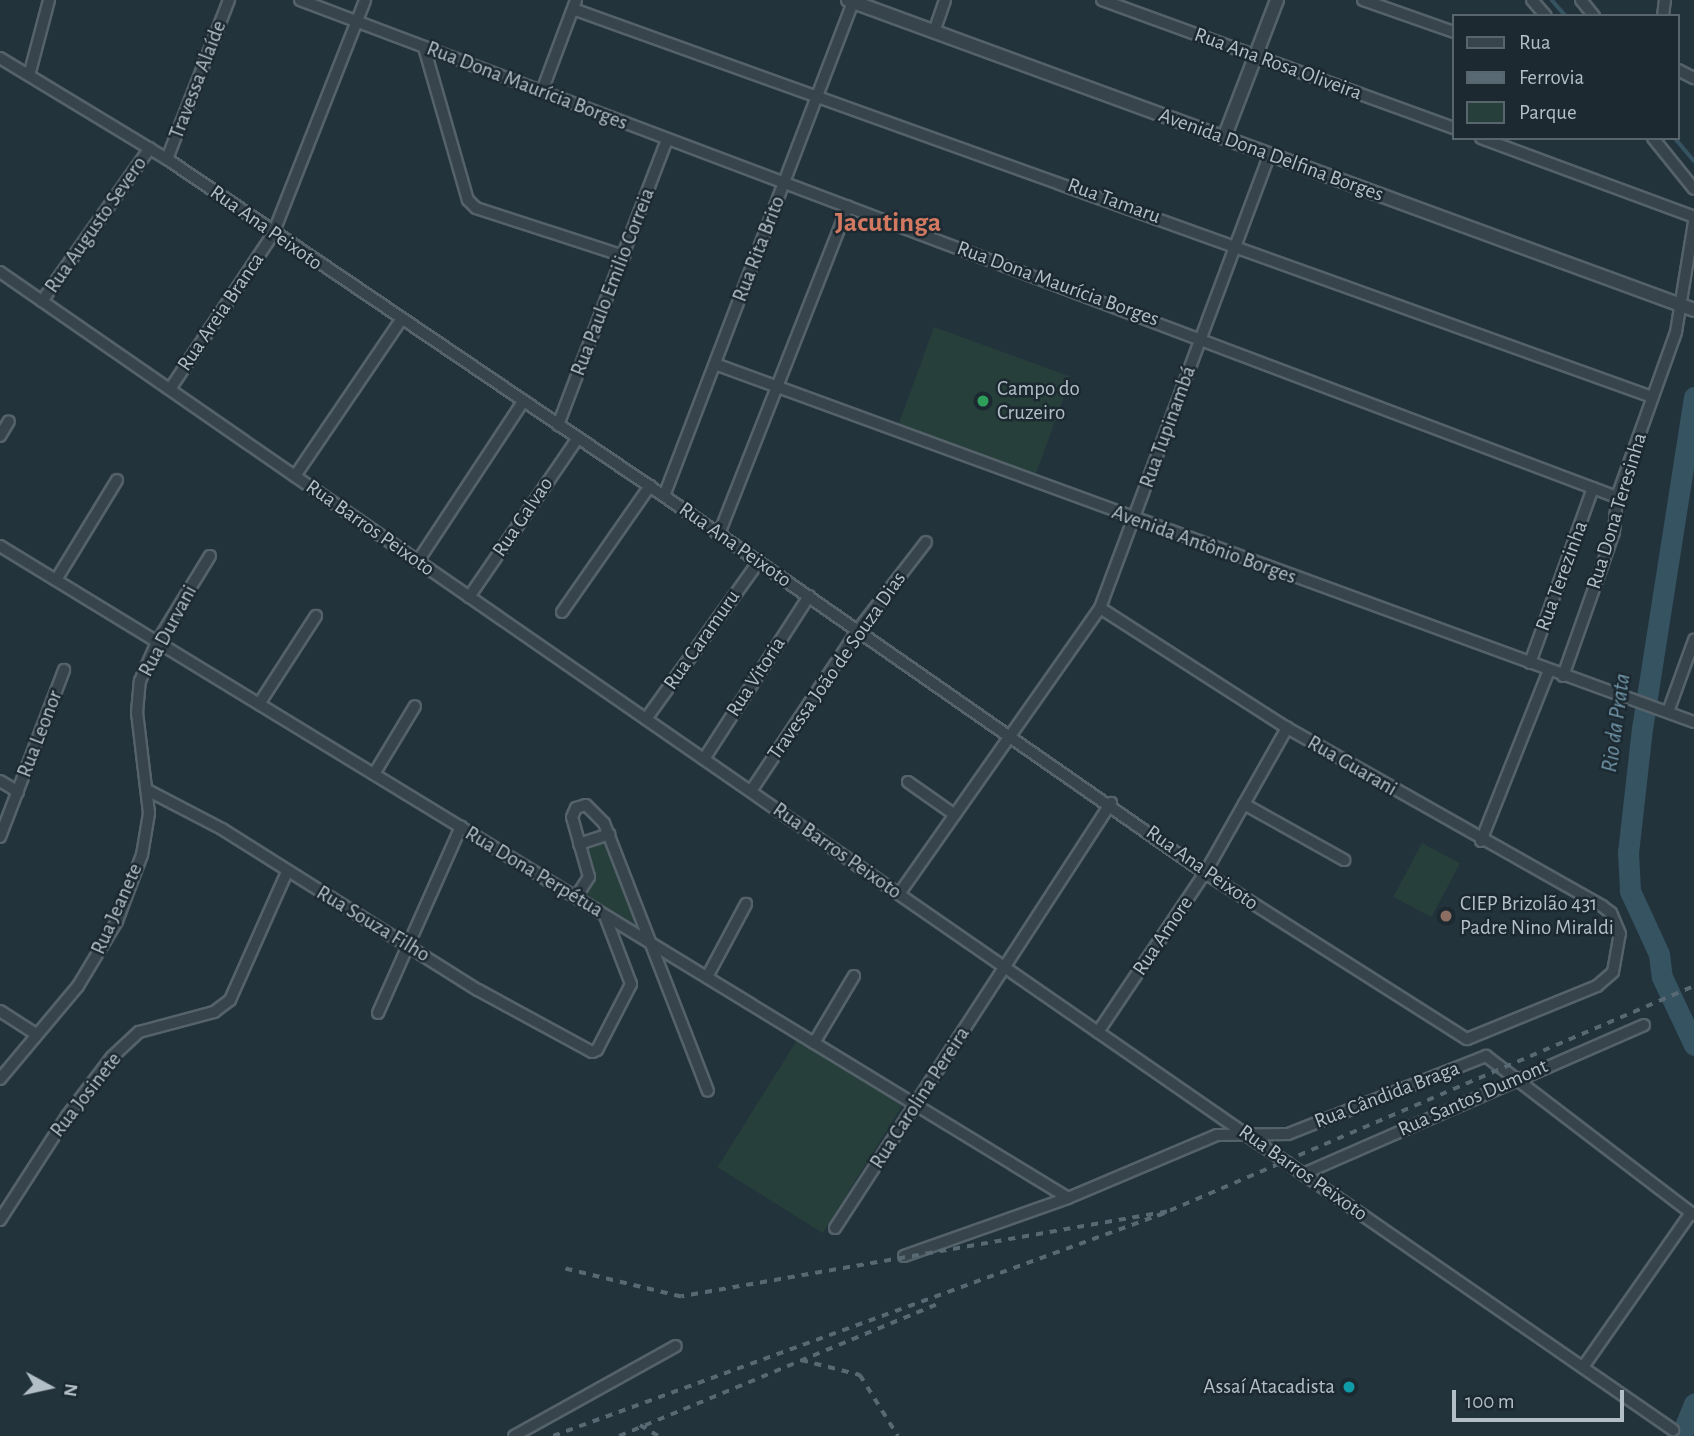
<!DOCTYPE html>
<meta charset="utf-8">
<style>
body{margin:0}
#map{position:relative;width:1694px;height:1436px;overflow:hidden;background:#23333c;font-family:"Alegreya Sans",sans-serif}
div>[style]{position:absolute}
.green>*{inset:0;background:#263f3b;transform-origin:0 0}
.stream>*{height:3.5px;margin:-1.75px;padding:0 1.75px;transform-origin:1.75px;border-radius:1.75px;background:#365362}
.river>*{height:21px;margin:-10.5px;padding:0 10.5px;transform-origin:10.5px;border-radius:10.5px;background:#365362}
.roads{filter:drop-shadow(2px 0 #55626a) drop-shadow(-2px 0 #55626a) drop-shadow(0 2px #55626a) drop-shadow(0 -2px #55626a)}
.minor>*{height:10px;margin:-5px;padding:0 5px;transform-origin:5px;border-radius:5px;background:#37444c}
.tertiary>*{height:12px;margin:-6px;padding:0 6px;transform-origin:6px;border-radius:6px;background:#37444c}
.rail>*{height:3.5px;margin-top:-1.75px;transform-origin:0;background:repeating-linear-gradient(90deg,#596973 0 7px,transparent 0 14px)}
.dots>*{width:19px;height:19px;translate:-50% -50%;box-sizing:border-box;border:4px solid #1c2931;border-radius:50%}
span{translate:-50% -50%;white-space:nowrap;text-align:center;line-height:1.15;-webkit-text-stroke:5px #1c2931;paint-order:stroke}
.street-label{font-size:21px;color:#b2bfc7}
.poi-label{font-size:21px;color:#b2bfc7}
.left{translate:0 -50%;text-align:left}
.right{translate:-100% -50%;text-align:right}
.water-label{font-size:23px;color:#7297aa;font-style:italic}
.district-label{font-size:28px;color:#d47961;font-weight:700}
.legend{position:absolute;left:1452px;top:14px;width:228px;height:126px;box-sizing:border-box;background:#1c2931;border:2px solid #58656d;margin:0;padding:9px 12px;list-style:none;font-size:21px;color:#b2bfc7}
.legend li{display:flex;align-items:center;gap:14px;height:35px}
.legend b{width:35px;border:2px solid #58656d}
.north{position:absolute;left:14px;top:1352px;width:70px;height:70px;-webkit-text-stroke:5px #1c2931;paint-order:stroke;rotate:98deg;font-size:19px;font-weight:700;line-height:28px;text-align:center;color:#b2bfc7}
.north::after{content:'';display:block;margin:auto;width:24px;height:32px;background:#b2bfc7;clip-path:polygon(50% 0,100% 100%,50% 72%,0 100%)}
.scale{position:absolute;left:1452px;top:1390px;width:172px;height:32px;box-sizing:border-box;border:4px solid #b2bfc7;border-top:0;padding-left:9px;font-size:21px;line-height:24px;white-space:nowrap;color:#b2bfc7;-webkit-text-stroke:5px #1c2931;paint-order:stroke}
</style>
<div id="map">
<div class="green">
<i style="left:934px;top:327px;width:146px;height:105px;rotate:20deg"></i>
<i style="clip-path:polygon(601px 839px,604px 841px,636px 924px,583px 894px,592px 875px,584px 848px)"></i>
<i style="left:1422px;top:843px;width:43px;height:61px;rotate:28deg"></i>
<i style="left:797px;top:1040px;width:124px;height:150px;rotate:32deg"></i>
</div>
<div class="stream">
<i style="left:1552px;top:0;width:21px;rotate:49deg"></i>
<i style="left:1675px;top:138px;width:30px;rotate:50deg"></i>
</div>
<div class="river">
<i style="left:1694px;top:397px;width:335px;rotate:98.9deg"></i>
<i style="left:1642px;top:728px;width:125px;rotate:96.4deg"></i>
<i style="left:1628px;top:852px;width:39px;rotate:87deg"></i>
<i style="left:1630px;top:891px;width:69px;rotate:65.3deg"></i>
<i style="left:1659px;top:954px;width:23px;rotate:83deg"></i>
<i style="left:1662px;top:977px;width:75px;rotate:64.8deg"></i>
<i style="left:1681px;top:1436px;width:35px;rotate:-68deg"></i>
</div>
<div class="roads">
<div class="minor">
<i style="left:300px;top:0;width:1408px;rotate:20.68deg"></i>
<i style="left:1102px;top:0;width:375px;rotate:20deg"></i>
<i style="left:1363px;top:0;width:96px;rotate:19.4deg"></i>
<i style="left:1532px;top:0;width:21px;rotate:49deg"></i>
<i style="left:1581px;top:0;width:21px;rotate:51deg"></i>
<i style="left:573px;top:9px;width:1147px;rotate:19.78deg"></i>
<i style="left:1663px;top:16px;width:16px;rotate:-83deg"></i>
<i style="left:934px;top:32px;width:34px;rotate:-71deg"></i>
<i style="left:424px;top:47px;width:159px;rotate:74deg"></i>
<i style="left:468px;top:200px;width:11px;rotate:45deg"></i>
<i style="left:476px;top:208px;width:156px;rotate:18deg"></i>
<i style="left:0;top:58px;width:195px;rotate:31.2deg"></i>
<i style="left:167px;top:159px;width:600px;rotate:34.14deg"></i>
<i style="left:664px;top:496px;width:659px;rotate:34.87deg"></i>
<i style="left:1205px;top:873px;width:310px;rotate:32.4deg"></i>
<i style="left:1467px;top:1039px;width:140px;rotate:-22.2deg"></i>
<i style="left:1597px;top:986px;width:21px;rotate:-41deg"></i>
<i style="left:1613px;top:972px;width:39px;rotate:-80deg"></i>
<i style="left:1620px;top:934px;width:23px;rotate:-113deg"></i>
<i style="left:1611px;top:913px;width:11px;rotate:-142deg"></i>
<i style="left:1602px;top:906px;width:362px;rotate:-150.5deg"></i>
<i style="left:1287px;top:728px;width:222px;rotate:-147.3deg"></i>
<i style="left:1678px;top:70px;width:18px;rotate:27deg"></i>
<i style="left:30px;top:72px;width:74px;rotate:-75.2deg"></i>
<i style="left:542px;top:91px;width:97px;rotate:-69.5deg"></i>
<i style="left:1481px;top:138px;width:227px;rotate:20.3deg"></i>
<i style="left:1653px;top:138px;width:65px;rotate:51.2deg"></i>
<i style="left:167px;top:159px;width:171px;rotate:-68.7deg"></i>
<i style="left:0;top:272px;width:2035px;rotate:34.69deg"></i>
<i style="left:42px;top:301px;width:187px;rotate:-54.8deg"></i>
<i style="left:715px;top:364px;width:1042px;rotate:20.09deg"></i>
<i style="left:170px;top:389px;width:186px;rotate:-56.4deg"></i>
<i style="left:273px;top:234px;width:251px;rotate:-68.5deg"></i>
<i style="left:558px;top:425px;width:306px;rotate:-69.1deg"></i>
<i style="left:0;top:436px;width:17px;rotate:-59deg"></i>
<i style="left:295px;top:476px;width:189px;rotate:-55.8deg"></i>
<i style="left:664px;top:496px;width:529px;rotate:-69.06deg"></i>
<i style="left:719px;top:534px;width:352px;rotate:-68.5deg"></i>
<i style="left:0;top:546px;width:1251px;rotate:31.4deg"></i>
<i style="left:418px;top:561px;width:191px;rotate:-56.6deg"></i>
<i style="left:56px;top:580px;width:117px;rotate:-58.6deg"></i>
<i style="left:469px;top:597px;width:193px;rotate:-55.6deg"></i>
<i style="left:562px;top:612px;width:154px;rotate:-55.1deg"></i>
<i style="left:1530px;top:663px;width:186px;rotate:-70.2deg"></i>
<i style="left:1563px;top:676px;width:153px;rotate:-70.5deg"></i>
<i style="left:1614px;top:532px;width:35px;rotate:-85deg"></i>
<i style="left:1617px;top:497px;width:175px;rotate:-70.3deg"></i>
<i style="left:1676px;top:332px;width:111px;rotate:-80.7deg"></i>
<i style="left:259px;top:704px;width:105px;rotate:-57.1deg"></i>
<i style="left:1668px;top:712px;width:77px;rotate:-70.1deg"></i>
<i style="left:646px;top:719px;width:194px;rotate:-54.4deg"></i>
<i style="left:704px;top:759px;width:194px;rotate:-57.2deg"></i>
<i style="left:374px;top:774px;width:79px;rotate:-58.9deg"></i>
<i style="left:0;top:781px;width:21px;rotate:31deg"></i>
<i style="left:908px;top:782px;width:57px;rotate:35.1deg"></i>
<i style="left:149px;top:791px;width:82px;rotate:27.5deg"></i>
<i style="left:222px;top:829px;width:302px;rotate:32.2deg"></i>
<i style="left:478px;top:990px;width:130px;rotate:28.5deg"></i>
<i style="left:592px;top:1052px;width:5px;rotate:-22deg"></i>
<i style="left:597px;top:1050px;width:74px;rotate:-62.7deg"></i>
<i style="left:631px;top:984px;width:73px;rotate:-110.9deg"></i>
<i style="left:751px;top:791px;width:193px;rotate:-56.4deg"></i>
<i style="left:858px;top:630px;width:111px;rotate:-52.3deg"></i>
<i style="left:1244px;top:804px;width:115px;rotate:29.2deg"></i>
<i style="left:0;top:837px;width:179px;rotate:-69deg"></i>
<i style="left:1481px;top:841px;width:184px;rotate:-68.3deg"></i>
<i style="left:579px;top:844px;width:32px;rotate:-18deg"></i>
<i style="left:899px;top:894px;width:350px;rotate:-54.9deg"></i>
<i style="left:1100px;top:608px;width:485px;rotate:-69.5deg"></i>
<i style="left:576px;top:897px;width:24px;rotate:-57deg"></i>
<i style="left:589px;top:877px;width:62px;rotate:-105.8deg"></i>
<i style="left:572px;top:817px;width:10px;rotate:-66deg"></i>
<i style="left:576px;top:808px;width:10px;rotate:-17deg"></i>
<i style="left:586px;top:805px;width:25px;rotate:45deg"></i>
<i style="left:604px;top:823px;width:287px;rotate:68.8deg"></i>
<i style="left:707px;top:977px;width:83px;rotate:-61.9deg"></i>
<i style="left:0;top:1011px;width:43px;rotate:32.6deg"></i>
<i style="left:378px;top:1013px;width:204px;rotate:-66deg"></i>
<i style="left:1098px;top:1032px;width:192px;rotate:-56.1deg"></i>
<i style="left:1205px;top:873px;width:167px;rotate:-60.5deg"></i>
<i style="left:814px;top:1043px;width:78px;rotate:-59.2deg"></i>
<i style="left:0;top:1079px;width:121px;rotate:-50deg"></i>
<i style="left:78px;top:986px;width:76px;rotate:-59deg"></i>
<i style="left:117px;top:921px;width:71px;rotate:-69.3deg"></i>
<i style="left:142px;top:855px;width:43px;rotate:-80.5deg"></i>
<i style="left:149px;top:813px;width:101px;rotate:-96.8deg"></i>
<i style="left:137px;top:713px;width:32px;rotate:-85deg"></i>
<i style="left:140px;top:681px;width:43px;rotate:-66.4deg"></i>
<i style="left:157px;top:642px;width:101px;rotate:-58.4deg"></i>
<i style="left:1303px;top:1174px;width:372px;rotate:-23.6deg"></i>
<i style="left:0;top:1220px;width:124px;rotate:-57.2deg"></i>
<i style="left:67px;top:1116px;width:74px;rotate:-52.7deg"></i>
<i style="left:112px;top:1057px;width:37px;rotate:-43deg"></i>
<i style="left:139px;top:1032px;width:78px;rotate:-14.9deg"></i>
<i style="left:214px;top:1012px;width:20px;rotate:-37deg"></i>
<i style="left:230px;top:1000px;width:140px;rotate:-66deg"></i>
<i style="left:835px;top:1228px;width:507px;rotate:-57deg"></i>
<i style="left:904px;top:1256px;width:174px;rotate:-19.5deg"></i>
<i style="left:1068px;top:1198px;width:162px;rotate:-22.9deg"></i>
<i style="left:1217px;top:1135px;width:71px;rotate:-0.8deg"></i>
<i style="left:1288px;top:1134px;width:213px;rotate:-21.5deg"></i>
<i style="left:1486px;top:1056px;width:262px;rotate:37.4deg"></i>
<i style="left:1583px;top:1367px;width:188px;rotate:-55deg"></i>
<i style="left:514px;top:1436px;width:185px;rotate:-29.1deg"></i>
</div>
<div class="tertiary">
<i style="left:848px;top:0;width:901px;rotate:20.12deg"></i>
<i style="left:1224px;top:138px;width:148px;rotate:-69deg"></i>
</div>
</div>
<div class="rail">
<i style="left:1157px;top:1216px;width:584px;rotate:-23.19deg"></i>
<i style="left:801px;top:1360px;width:61px;rotate:14.3deg"></i>
<i style="left:860px;top:1375px;width:72px;rotate:58.1deg"></i>
<i style="left:640px;top:1425px;width:21px;rotate:31deg"></i>
<i style="left:553px;top:1436px;width:654px;rotate:-20.04deg"></i>
<i style="left:1167px;top:1212px;width:493px;rotate:170.1deg"></i>
<i style="left:681px;top:1297px;width:119px;rotate:-166.4deg"></i>
<i style="left:619px;top:1436px;width:343px;rotate:-22.5deg"></i>
</div>
<div class="dots">
<i style="left:983px;top:401px;background:#2e9e5b"></i>
<i style="left:1446px;top:916px;background:#8d6e63"></i>
<i style="left:1349px;top:1387px;background:#0f9aa8"></i>
</div>
<div class="street-label">
<span style="left:1278px;top:64px;rotate:20deg">Rua Ana Rosa Oliveira</span>
<span style="left:198px;top:80px;rotate:-69deg">Travessa Alaíde</span>
<span style="left:527px;top:86px;rotate:21deg">Rua Dona Maurícia Borges</span>
<span style="left:1271px;top:155px;rotate:20deg">Avenida Dona Delfina Borges</span>
<span style="left:1114px;top:201px;rotate:20deg">Rua Tamaru</span>
<span style="left:96px;top:225px;rotate:-55deg">Rua Augusto Severo</span>
<span style="left:266px;top:228px;rotate:35deg">Rua Ana Peixoto</span>
<span style="left:759px;top:249px;rotate:-69deg">Rua Rita Brito</span>
<span style="left:613px;top:282px;rotate:-69deg">Rua Paulo Emilio Correia</span>
<span style="left:1058px;top:284px;rotate:20deg">Rua Dona Maurícia Borges</span>
<span style="left:221px;top:312px;rotate:-56deg">Rua Areia Branca</span>
<span style="left:1168px;top:427px;rotate:-70deg">Rua Tupinambá</span>
<span style="left:1617px;top:511px;rotate:-73deg">Rua Dona Teresinha</span>
<span style="left:523px;top:517px;rotate:-56deg">Rua Galvao</span>
<span style="left:370px;top:528px;rotate:35deg">Rua Barros Peixoto</span>
<span style="left:735px;top:545px;rotate:35deg">Rua Ana Peixoto</span>
<span style="left:1204px;top:545px;rotate:20deg">Avenida Antônio Borges</span>
<span style="left:1562px;top:576px;rotate:-70deg">Rua Terezinha</span>
<span style="left:168px;top:631px;rotate:-62deg">Rua Durvani</span>
<span style="left:702px;top:640px;rotate:-55deg">Rua Caramuru</span>
<span style="left:837px;top:666px;rotate:-55deg">Travessa João de Souza Dias</span>
<span style="left:756px;top:677px;rotate:-57deg">Rua Vitoria</span>
<span style="left:40px;top:734px;rotate:-69deg">Rua Leonor</span>
<span style="left:1352px;top:766px;rotate:30deg">Rua Guarani</span>
<span style="left:837px;top:851px;rotate:35deg">Rua Barros Peixoto</span>
<span style="left:1202px;top:868px;rotate:35deg">Rua Ana Peixoto</span>
<span style="left:534px;top:872px;rotate:31deg">Rua Dona Perpétua</span>
<span style="left:117px;top:909px;rotate:-66deg">Rua Jeanete</span>
<span style="left:373px;top:924px;rotate:31deg">Rua Souza Filho</span>
<span style="left:1163px;top:936px;rotate:-56deg">Rua Amore</span>
<span style="left:86px;top:1095px;rotate:-52deg">Rua Josinete</span>
<span style="left:1387px;top:1095px;rotate:-21deg">Rua Cândida Braga</span>
<span style="left:920px;top:1098px;rotate:-57deg">Rua Carolina Pereira</span>
<span style="left:1473px;top:1098px;rotate:-24deg">Rua Santos Dumont</span>
<span style="left:1303px;top:1173px;rotate:35deg">Rua Barros Peixoto</span>
</div>
<div class="poi-label">
<span class="left" style="left:997px;top:401px">Campo do<br>Cruzeiro</span>
<span class="left" style="left:1460px;top:916px">CIEP Brizolão 431<br>Padre Nino Miraldi</span>
<span class="right" style="left:1335px;top:1387px">Assaí Atacadista</span>
</div>
<div class="water-label">
<span style="left:1617px;top:723px;rotate:-82deg">Rio da Prata</span>
</div>
<div class="district-label">
<span style="left:888px;top:223px">Jacutinga</span>
</div>
<ul class="legend">
<li><b style="height:9px;background:#37444c"></b>Rua</li>
<li><b style="height:9px;background:#596973"></b>Ferrovia</li>
<li><b style="height:19px;background:#263f3b"></b>Parque</li>
</ul>
<div class="north">N</div>
<div class="scale">100 m</div>
</div>
